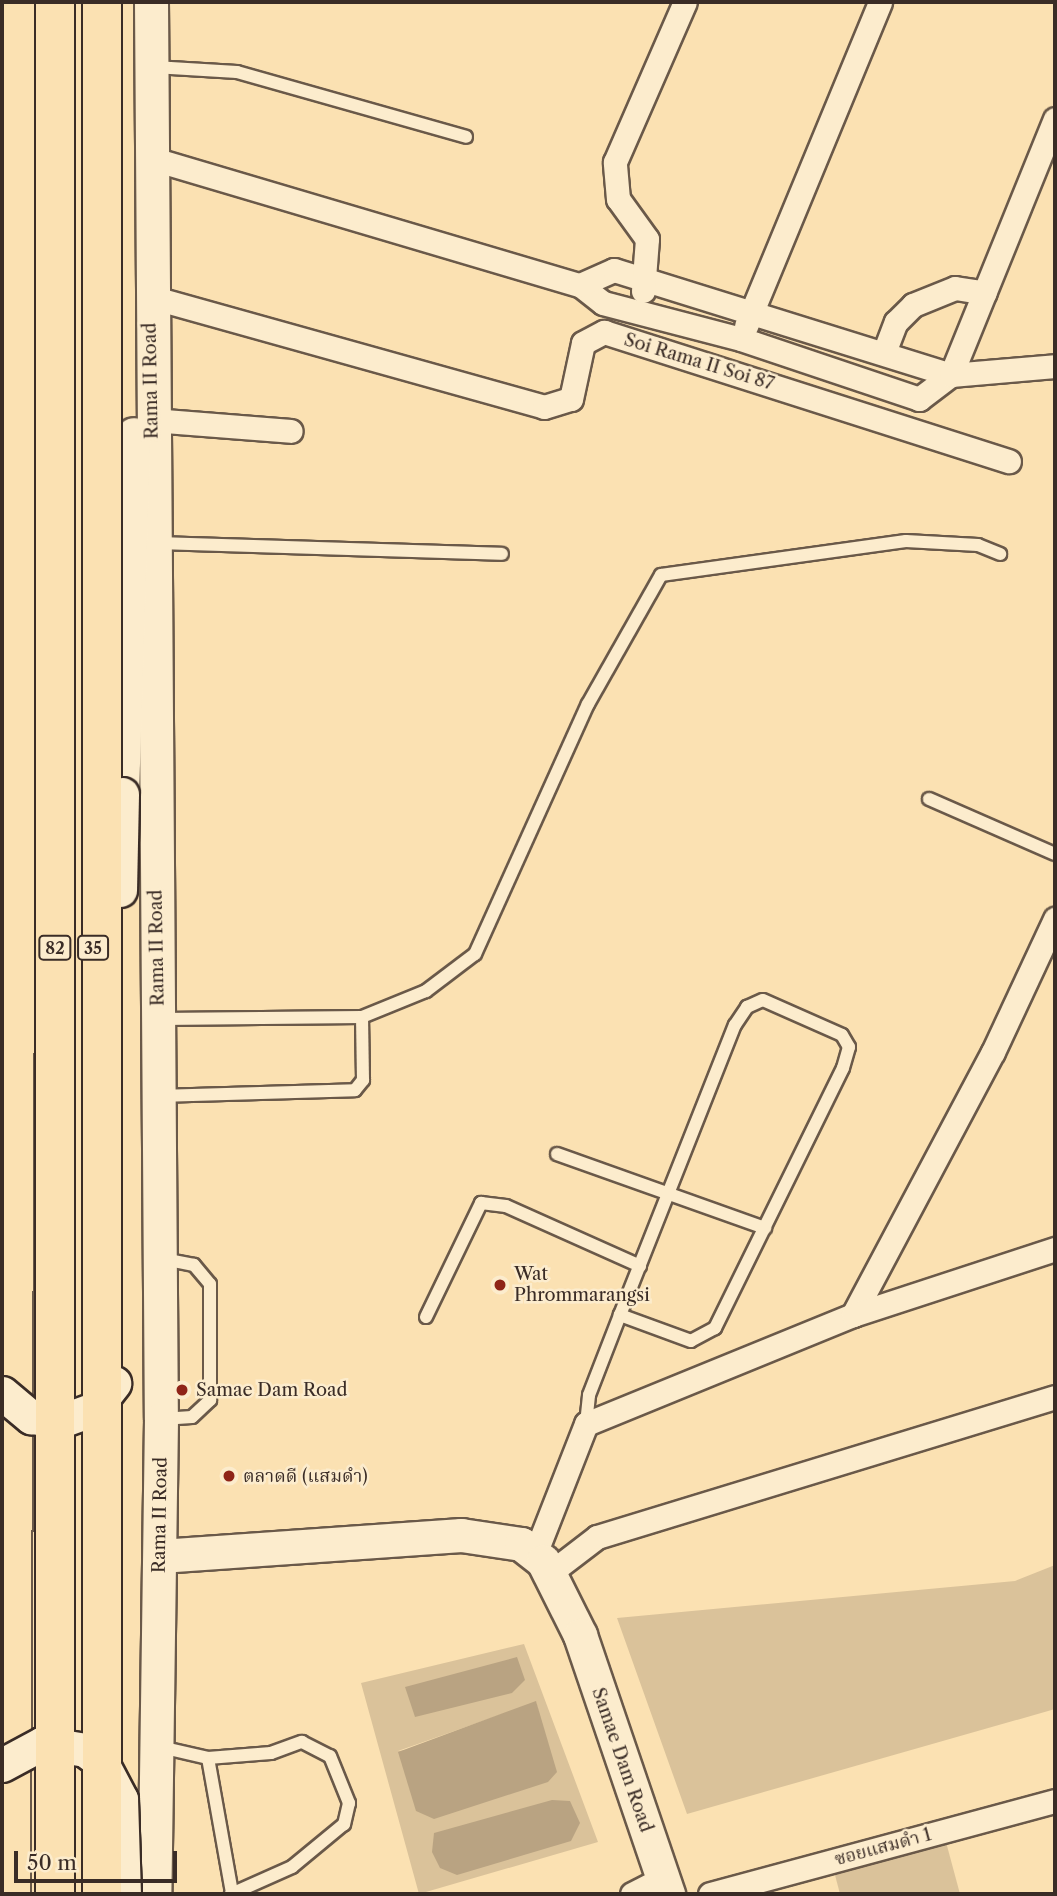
<!DOCTYPE html>
<meta charset="utf-8">
<style>
body{margin:0}
#map{position:relative;width:1057px;height:1896px;overflow:hidden;background:#fbe1b2;font-family:"Libre Caslon Text","Noto Serif Thai",serif}
div>[style]{position:absolute}
.green>*{inset:0;background:#dac29a}
.water>*{inset:0;background:#b9a382}
.roads{filter:drop-shadow(2px 0 #6a5949) drop-shadow(-2px 0 #6a5949) drop-shadow(0 2px #6a5949) drop-shadow(0 -2px #6a5949)}
.lane>*{height:12px;margin:-6px;padding:0 6px;transform-origin:6px;border-radius:6px;background:#fceccd}
.street>*{height:23px;margin:-11.5px;padding:0 11.5px;transform-origin:11.5px;border-radius:11.5px;background:#fceccd}
.secondary>*{height:33px;margin:-16.5px;padding:0 16.5px;transform-origin:16.5px;border-radius:16.5px;background:#fceccd}
.highway>*{height:38px;margin:-19px;padding:0 19px;transform-origin:19px;border-radius:19px;background:#fbe1b2}
.bridges{filter:drop-shadow(2px 0 #3a2c26) drop-shadow(-2px 0 #3a2c26) drop-shadow(0 2px #3a2c26) drop-shadow(0 -2px #3a2c26)}
.secondary-bridge>*{height:33px;margin:-16.5px;padding:0 16.5px;transform-origin:16.5px;border-radius:16.5px;background:#fceccd}
.highway-bridge>*{height:38px;margin:-19px;padding:0 19px;transform-origin:19px;border-radius:19px;background:#fbe1b2}
.dots>*{width:19px;height:19px;translate:-50% -50%;box-sizing:border-box;border:4px solid #fceccd;border-radius:50%}
span{translate:-50% -50%;white-space:nowrap;text-align:center;line-height:1.15;-webkit-text-stroke:5px #fceccd;paint-order:stroke}
.shield-label span{padding:2px 5px;background:#fceccd;border:2px solid;border-radius:5px;-webkit-text-stroke-width:0}
.shield-label{font-size:16px;color:#3a2c26;font-weight:700}
.street-label{font-size:18px;color:#3a2c26}
.poi-label{font-size:18px;color:#3a2c26}
.left{translate:0 -50%;text-align:left}
.frame{position:absolute;inset:0;border:4px solid #3a2c26;pointer-events:none}
.scale{position:absolute;left:14px;top:1851px;width:163px;height:32px;box-sizing:border-box;border:4px solid #3a2c26;border-top:0;padding-left:9px;font-size:21px;line-height:24px;white-space:nowrap;color:#3a2c26;-webkit-text-stroke:5px #fceccd;paint-order:stroke}
</style>
<div id="map">
<div class="green">
<i style="clip-path:polygon(1055px 1565px,1055px 1709px,687px 1814px,617px 1618px,1015px 1581px)"></i>
<i style="clip-path:polygon(evenodd,524px 1644px,598px 1842px,419px 1894px,361px 1683px,524px 1644px,536px 1702px,545px 1737px,398px 1751px,536px 1702px)"></i>
<i style="clip-path:polygon(946px 1842px,960px 1894px,840px 1894px,835px 1875px)"></i>
</div>
<div class="water">
<i style="clip-path:polygon(517px 1657px,525px 1680px,512px 1693px,415px 1717px,405px 1687px)"></i>
<i style="clip-path:polygon(536px 1701px,557px 1772px,548px 1782px,434px 1819px,416px 1811px,398px 1752px)"></i>
<i style="clip-path:polygon(552px 1800px,570px 1801px,580px 1823px,571px 1841px,457px 1875px,440px 1868px,432px 1852px,434px 1833px)"></i>
</div>
<div class="roads">
<div class="lane">
<i style="left:154px;top:67px;width:83px;rotate:3.4deg"></i>
<i style="left:237px;top:72px;width:238px;rotate:15.8deg"></i>
<i style="left:156px;top:543px;width:346px;rotate:1.8deg"></i>
<i style="left:929px;top:799px;width:137px;rotate:23.6deg"></i>
<i style="left:161px;top:1019px;width:201px;rotate:-0.6deg"></i>
<i style="left:362px;top:1017px;width:69px;rotate:-22.1deg"></i>
<i style="left:426px;top:991px;width:61px;rotate:-37.1deg"></i>
<i style="left:475px;top:954px;width:274px;rotate:-65.7deg"></i>
<i style="left:588px;top:704px;width:148px;rotate:-60.5deg"></i>
<i style="left:661px;top:575px;width:247px;rotate:-7.9deg"></i>
<i style="left:906px;top:541px;width:72px;rotate:3.2deg"></i>
<i style="left:978px;top:545px;width:24px;rotate:22deg"></i>
<i style="left:158px;top:1096px;width:197px;rotate:-1.7deg"></i>
<i style="left:355px;top:1090px;width:13px;rotate:-51deg"></i>
<i style="left:363px;top:1080px;width:63px;rotate:-90.9deg"></i>
<i style="left:557px;top:1154px;width:221px;rotate:19.6deg"></i>
<i style="left:426px;top:1317px;width:127px;rotate:-64.2deg"></i>
<i style="left:481px;top:1203px;width:25px;rotate:7deg"></i>
<i style="left:506px;top:1206px;width:147px;rotate:24.1deg"></i>
<i style="left:162px;top:1419px;width:30px;rotate:-4deg"></i>
<i style="left:192px;top:1417px;width:25px;rotate:-43deg"></i>
<i style="left:210px;top:1400px;width:116px;rotate:-90deg"></i>
<i style="left:210px;top:1284px;width:25px;rotate:-130deg"></i>
<i style="left:194px;top:1265px;width:33px;rotate:-169deg"></i>
<i style="left:586px;top:1424px;width:29px;rotate:-84deg"></i>
<i style="left:589px;top:1395px;width:86px;rotate:-68.8deg"></i>
<i style="left:620px;top:1315px;width:312px;rotate:-68.4deg"></i>
<i style="left:735px;top:1025px;width:22px;rotate:-56deg"></i>
<i style="left:747px;top:1007px;width:17px;rotate:-24deg"></i>
<i style="left:763px;top:1000px;width:86px;rotate:23.9deg"></i>
<i style="left:842px;top:1035px;width:14px;rotate:60deg"></i>
<i style="left:849px;top:1047px;width:22px;rotate:106deg"></i>
<i style="left:843px;top:1068px;width:290px;rotate:116.2deg"></i>
<i style="left:715px;top:1328px;width:27px;rotate:152deg"></i>
<i style="left:691px;top:1341px;width:76px;rotate:-159.9deg"></i>
<i style="left:156px;top:1746px;width:53px;rotate:13deg"></i>
<i style="left:208px;top:1758px;width:63px;rotate:-4.5deg"></i>
<i style="left:271px;top:1753px;width:33px;rotate:-20deg"></i>
<i style="left:302px;top:1742px;width:31px;rotate:27deg"></i>
<i style="left:330px;top:1756px;width:51px;rotate:68deg"></i>
<i style="left:349px;top:1803px;width:22px;rotate:103deg"></i>
<i style="left:344px;top:1824px;width:67px;rotate:140.4deg"></i>
<i style="left:292px;top:1867px;width:67px;rotate:156.1deg"></i>
<i style="left:208px;top:1758px;width:137px;rotate:79.9deg"></i>
</div>
<div class="street">
<i style="left:150px;top:158px;width:448px;rotate:16.5deg"></i>
<i style="left:580px;top:285px;width:29px;rotate:38deg"></i>
<i style="left:603px;top:303px;width:143px;rotate:14.6deg"></i>
<i style="left:741px;top:339px;width:188px;rotate:18.6deg"></i>
<i style="left:919px;top:399px;width:40px;rotate:-37deg"></i>
<i style="left:951px;top:375px;width:276px;rotate:-67.9deg"></i>
<i style="left:580px;top:285px;width:37px;rotate:-24deg"></i>
<i style="left:614px;top:270px;width:353px;rotate:17.3deg"></i>
<i style="left:951px;top:375px;width:104px;rotate:-4.9deg"></i>
<i style="left:643px;top:291px;width:52px;rotate:-85.6deg"></i>
<i style="left:647px;top:239px;width:49px;rotate:-125.9deg"></i>
<i style="left:618px;top:199px;width:37px;rotate:-95deg"></i>
<i style="left:615px;top:162px;width:175px;rotate:-66.4deg"></i>
<i style="left:151px;top:297px;width:408px;rotate:15.6deg"></i>
<i style="left:544px;top:407px;width:28px;rotate:-17deg"></i>
<i style="left:571px;top:399px;width:57px;rotate:-77.9deg"></i>
<i style="left:583px;top:343px;width:24px;rotate:-28deg"></i>
<i style="left:604px;top:332px;width:425px;rotate:17.7deg"></i>
<i style="left:746px;top:326px;width:351px;rotate:-67.5deg"></i>
<i style="left:885px;top:350px;width:30px;rotate:-69deg"></i>
<i style="left:896px;top:322px;width:24px;rotate:-45deg"></i>
<i style="left:913px;top:305px;width:45px;rotate:-22deg"></i>
<i style="left:955px;top:288px;width:30px;rotate:9deg"></i>
<i style="left:152px;top:420px;width:139px;rotate:4.5deg"></i>
<i style="left:853px;top:1315px;width:298px;rotate:-62deg"></i>
<i style="left:993px;top:1052px;width:147px;rotate:-65deg"></i>
<i style="left:535px;top:1554px;width:140px;rotate:-68.6deg"></i>
<i style="left:586px;top:1424px;width:288px;rotate:-22.2deg"></i>
<i style="left:853px;top:1315px;width:213px;rotate:-18.1deg"></i>
<i style="left:550px;top:1573px;width:59px;rotate:-37.5deg"></i>
<i style="left:597px;top:1537px;width:479px;rotate:-17deg"></i>
<i style="left:632px;top:1894px;width:34px;rotate:-27deg"></i>
<i style="left:710px;top:1894px;width:357px;rotate:-15.1deg"></i>
</div>
<div class="secondary">
<i style="left:151px;top:2px;width:1417px;rotate:89.6deg"></i>
<i style="left:161px;top:1419px;width:475px;rotate:90.8deg"></i>
<i style="left:122px;top:794px;width:360px;rotate:-88.2deg"></i>
<i style="left:160px;top:1556px;width:302px;rotate:-4deg"></i>
<i style="left:461px;top:1535px;width:61px;rotate:8.5deg"></i>
<i style="left:521px;top:1544px;width:28px;rotate:38deg"></i>
<i style="left:543px;top:1561px;width:83px;rotate:63.4deg"></i>
<i style="left:580px;top:1635px;width:274px;rotate:71.2deg"></i>
</div>
<div class="highway">
<i style="left:11px;top:1894px;width:1892px;rotate:-89.76deg"></i>
</div>
</div>
<div class="bridges">
<div class="secondary-bridge">
<i style="left:120px;top:890px;width:96px;rotate:-88.8deg"></i>
<i style="left:2px;top:1393px;width:38px;rotate:40deg"></i>
<i style="left:31px;top:1417px;width:30px;rotate:8deg"></i>
<i style="left:61px;top:1421px;width:35px;rotate:-20deg"></i>
<i style="left:94px;top:1409px;width:33px;rotate:-52deg"></i>
<i style="left:2px;top:1765px;width:47px;rotate:-28.2deg"></i>
<i style="left:43px;top:1743px;width:43px;rotate:9.5deg"></i>
<i style="left:85px;top:1750px;width:21px;rotate:37deg"></i>
<i style="left:102px;top:1763px;width:41px;rotate:62.2deg"></i>
<i style="left:121px;top:1799px;width:95px;rotate:88.2deg"></i>
</div>
<div class="highway-bridge">
<i style="left:55px;top:2px;width:1892px;rotate:90deg"></i>
<i style="left:102px;top:2px;width:1892px;rotate:90deg"></i>
</div>
</div>
<div class="dots">
<i style="left:500px;top:1285px;background:#8f2418"></i>
<i style="left:182px;top:1390px;background:#8f2418"></i>
<i style="left:229px;top:1476px;background:#8f2418"></i>
</div>
<div class="shield-label">
<span style="left:55px;top:948px">82</span>
<span style="left:93px;top:948px">35</span>
</div>
<div class="street-label">
<span style="left:699px;top:362px;rotate:17deg">Soi Rama II Soi 87</span>
<span style="left:151px;top:381px;rotate:-91deg">Rama II Road</span>
<span style="left:157px;top:948px;rotate:-91deg">Rama II Road</span>
<span style="left:160px;top:1515px;rotate:-89deg">Rama II Road</span>
<span style="left:622px;top:1760px;rotate:71deg">Samae Dam Road</span>
<span style="left:883px;top:1847px;rotate:-15deg">ซอยแสมดำ 1</span>
</div>
<div class="poi-label">
<span class="left" style="left:514px;top:1285px">Wat<br>Phrommarangsi</span>
<span class="left" style="left:196px;top:1390px">Samae Dam Road</span>
<span class="left" style="left:243px;top:1476px">ตลาดดี (แสมดำ)</span>
</div>
<div class="frame"></div>
<div class="scale">50 m</div>
</div>
